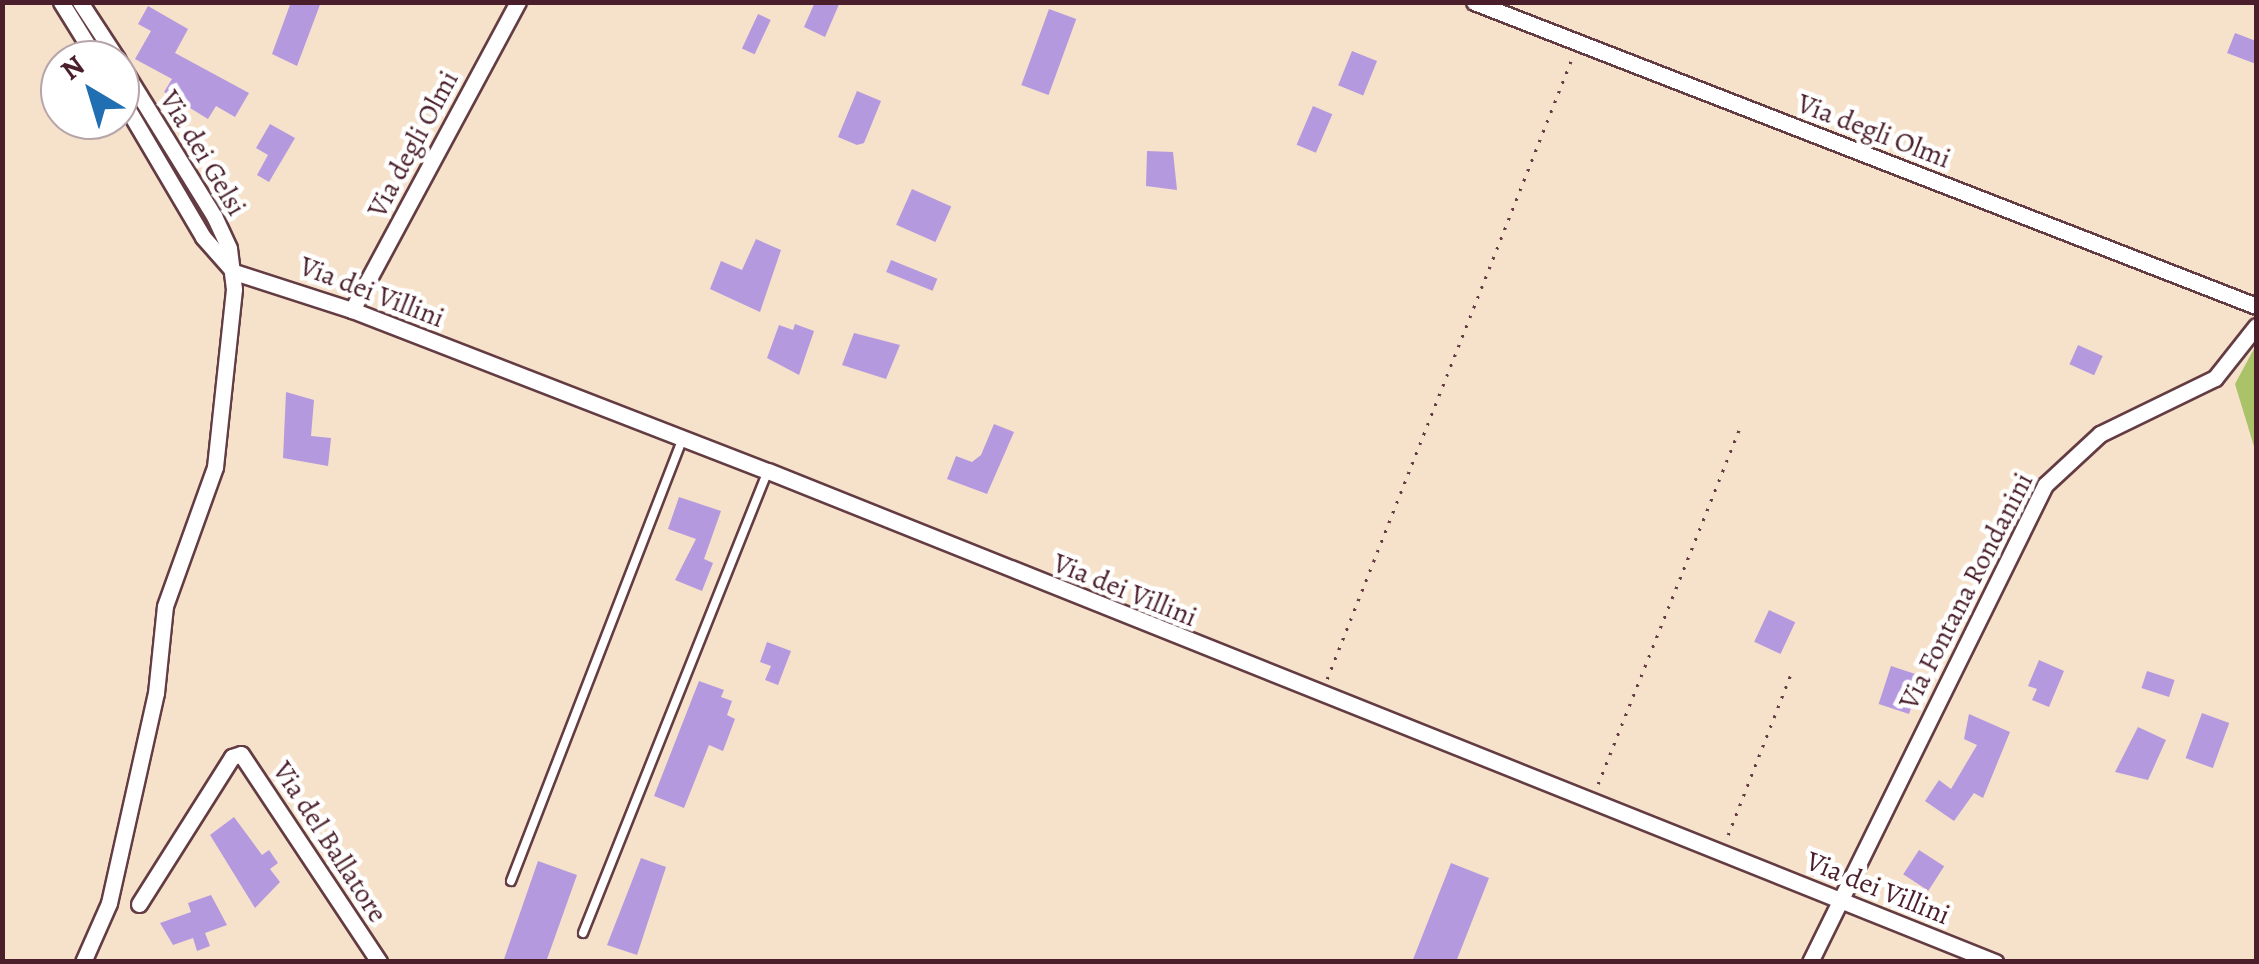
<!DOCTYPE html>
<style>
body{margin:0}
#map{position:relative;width:2259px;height:964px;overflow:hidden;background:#f6e2ca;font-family:Alegreya,serif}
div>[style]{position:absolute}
.green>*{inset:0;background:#aac268}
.building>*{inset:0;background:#b599df;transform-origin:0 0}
.path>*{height:2.5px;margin-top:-1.25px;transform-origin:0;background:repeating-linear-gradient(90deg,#643c43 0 2.5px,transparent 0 10.5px)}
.roads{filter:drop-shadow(2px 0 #643c43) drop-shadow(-2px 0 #643c43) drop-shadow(0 2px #643c43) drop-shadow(0 -2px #643c43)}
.lane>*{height:8px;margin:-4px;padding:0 4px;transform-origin:4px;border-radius:4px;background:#fff}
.street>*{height:15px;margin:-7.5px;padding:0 7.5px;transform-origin:7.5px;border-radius:7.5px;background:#fff}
span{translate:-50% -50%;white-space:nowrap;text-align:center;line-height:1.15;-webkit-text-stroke:9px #fff;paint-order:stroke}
.street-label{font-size:28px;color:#4a1f2b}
.frame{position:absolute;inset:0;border:5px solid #4a1f2b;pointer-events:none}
.north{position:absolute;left:40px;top:40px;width:100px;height:100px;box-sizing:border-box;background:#fff;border:2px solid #b7a5aa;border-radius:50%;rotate:322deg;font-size:28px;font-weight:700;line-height:40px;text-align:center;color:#4a1f2b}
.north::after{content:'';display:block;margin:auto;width:35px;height:45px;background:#1f6fb2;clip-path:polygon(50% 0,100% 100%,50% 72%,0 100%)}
</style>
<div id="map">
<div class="green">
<i style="clip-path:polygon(2256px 345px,2256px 453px,2235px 384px)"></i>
</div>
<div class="building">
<i style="clip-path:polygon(291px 2px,321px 2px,297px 66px,272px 54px)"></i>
<i style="clip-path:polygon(815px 2px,840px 2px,825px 37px,804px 27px)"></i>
<i style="clip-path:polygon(148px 6px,188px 29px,175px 53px,249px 93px,235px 117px,216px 106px,208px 119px,164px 92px,172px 79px,135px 59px,151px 31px,138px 24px)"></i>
<i style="left:1049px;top:9px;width:29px;height:81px;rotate:20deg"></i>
<i style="left:758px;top:14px;width:14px;height:38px;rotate:25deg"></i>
<i style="clip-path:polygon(2235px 33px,2256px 41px,2256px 64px,2227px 53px)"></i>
<i style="left:1352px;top:51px;width:27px;height:37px;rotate:22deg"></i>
<i style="clip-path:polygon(857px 91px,881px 101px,864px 143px,857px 145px,838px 137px)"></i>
<i style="left:1313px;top:106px;width:21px;height:42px;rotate:23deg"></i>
<i style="clip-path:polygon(270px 124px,295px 138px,269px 182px,257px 175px,268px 155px,256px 148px)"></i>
<i style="clip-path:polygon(1147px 151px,1173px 152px,1177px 190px,1146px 186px)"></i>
<i style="left:912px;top:189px;width:43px;height:39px;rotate:24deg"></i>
<i style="clip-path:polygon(756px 239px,781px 250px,760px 312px,710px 289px,721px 261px,742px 270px)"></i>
<i style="left:891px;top:260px;width:50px;height:13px;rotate:22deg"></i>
<i style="clip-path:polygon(795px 324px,814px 331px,799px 375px,767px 358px,779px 325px,793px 330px)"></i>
<i style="clip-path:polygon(854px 333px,900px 345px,886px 379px,842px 365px)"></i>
<i style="left:2078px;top:345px;width:27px;height:21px;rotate:24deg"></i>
<i style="clip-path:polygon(286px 392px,314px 400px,311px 436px,331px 438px,328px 466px,283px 458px)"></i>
<i style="clip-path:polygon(994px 424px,1014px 432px,987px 494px,947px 479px,956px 456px,972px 462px,981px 455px)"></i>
<i style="clip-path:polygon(679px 497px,721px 511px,704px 559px,713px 563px,702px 591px,675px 580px,696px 539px,668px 529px)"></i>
<i style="left:1769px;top:610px;width:29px;height:35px;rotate:25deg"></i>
<i style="clip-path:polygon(767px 642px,791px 651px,778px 685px,765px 680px,771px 666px,760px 662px)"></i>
<i style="clip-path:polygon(2039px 660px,2064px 671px,2049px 707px,2032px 700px,2037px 689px,2028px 686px)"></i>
<i style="left:1891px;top:666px;width:32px;height:40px;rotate:18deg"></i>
<i style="left:2147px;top:671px;width:29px;height:18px;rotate:18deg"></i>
<i style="clip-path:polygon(699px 681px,724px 690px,721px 697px,732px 701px,727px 715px,735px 719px,723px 751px,709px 745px,684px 808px,654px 796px)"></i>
<i style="left:2202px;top:713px;width:29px;height:48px;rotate:20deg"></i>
<i style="clip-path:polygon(1969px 714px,2010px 732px,1983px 798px,1974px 793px,1954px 821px,1925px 801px,1939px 780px,1951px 789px,1977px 745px,1964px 739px)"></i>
<i style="clip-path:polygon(2138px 727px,2166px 740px,2148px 780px,2115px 772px)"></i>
<i style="clip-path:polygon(234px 817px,262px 855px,269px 850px,278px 863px,270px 869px,280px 882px,255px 908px,210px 835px)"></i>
<i style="left:1919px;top:850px;width:30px;height:29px;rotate:33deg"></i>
<i style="clip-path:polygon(641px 858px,666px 867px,637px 955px,607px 945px)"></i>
<i style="clip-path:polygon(538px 861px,577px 875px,546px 962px,503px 962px)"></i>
<i style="clip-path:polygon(1451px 863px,1489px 878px,1456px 962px,1412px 962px)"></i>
<i style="clip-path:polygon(211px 895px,227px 925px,205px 933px,210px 946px,197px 951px,193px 938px,173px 945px,160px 923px,191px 912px,188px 903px)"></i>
</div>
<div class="path">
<i style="left:1327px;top:679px;width:668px;rotate:-68.47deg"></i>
<i style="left:1598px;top:784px;width:383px;rotate:-68.3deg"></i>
<i style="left:1728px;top:835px;width:174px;rotate:-68.7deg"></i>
</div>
<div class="roads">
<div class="lane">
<i style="left:511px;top:881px;width:474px;rotate:-68.8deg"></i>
<i style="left:583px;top:933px;width:498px;rotate:-68.2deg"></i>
</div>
<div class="street">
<i style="left:61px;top:2px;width:68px;rotate:58.2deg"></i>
<i style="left:80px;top:2px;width:69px;rotate:56.8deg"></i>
<i style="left:1474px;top:2px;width:839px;rotate:21.24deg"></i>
<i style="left:120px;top:96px;width:164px;rotate:59.5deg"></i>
<i style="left:203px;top:237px;width:47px;rotate:48.5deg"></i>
<i style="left:234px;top:272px;width:124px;rotate:17.9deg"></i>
<i style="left:352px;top:310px;width:446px;rotate:21.2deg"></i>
<i style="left:768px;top:471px;width:1322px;rotate:21.81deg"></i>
<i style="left:352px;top:310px;width:350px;rotate:-61.7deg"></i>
<i style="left:139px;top:904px;width:174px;rotate:-57.7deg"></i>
<i style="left:232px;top:757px;width:9px;rotate:-18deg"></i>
<i style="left:241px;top:754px;width:250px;rotate:56.4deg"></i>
<i style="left:83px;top:962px;width:64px;rotate:-66.2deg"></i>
<i style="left:109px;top:903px;width:215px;rotate:-77.4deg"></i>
<i style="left:156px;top:693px;width:87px;rotate:-84.1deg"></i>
<i style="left:165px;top:606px;width:148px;rotate:-70.2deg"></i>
<i style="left:215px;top:467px;width:179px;rotate:-83.9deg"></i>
<i style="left:234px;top:289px;width:41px;rotate:-97deg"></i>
<i style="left:229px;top:248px;width:35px;rotate:-115deg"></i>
<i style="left:214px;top:216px;width:179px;rotate:-121.7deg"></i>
<i style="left:1810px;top:962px;width:532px;rotate:-63.77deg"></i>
<i style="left:2045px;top:485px;width:75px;rotate:-42.8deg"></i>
<i style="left:2100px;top:434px;width:128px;rotate:-26deg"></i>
<i style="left:2215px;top:378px;width:66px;rotate:-51.7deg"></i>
</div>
</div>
<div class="street-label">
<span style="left:1874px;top:131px;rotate:21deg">Via degli Olmi</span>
<span style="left:413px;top:144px;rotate:-62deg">Via degli Olmi</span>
<span style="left:203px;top:153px;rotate:59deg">Via dei Gelsi</span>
<span style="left:372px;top:292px;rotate:21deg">Via dei Villini</span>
<span style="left:1125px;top:590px;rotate:22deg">Via dei Villini</span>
<span style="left:1966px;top:591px;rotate:-63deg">Via Fontana Rondanini</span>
<span style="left:330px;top:842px;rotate:57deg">Via del Ballatore</span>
<span style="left:1878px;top:888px;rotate:22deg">Via dei Villini</span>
</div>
<div class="frame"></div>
<div class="north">N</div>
</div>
